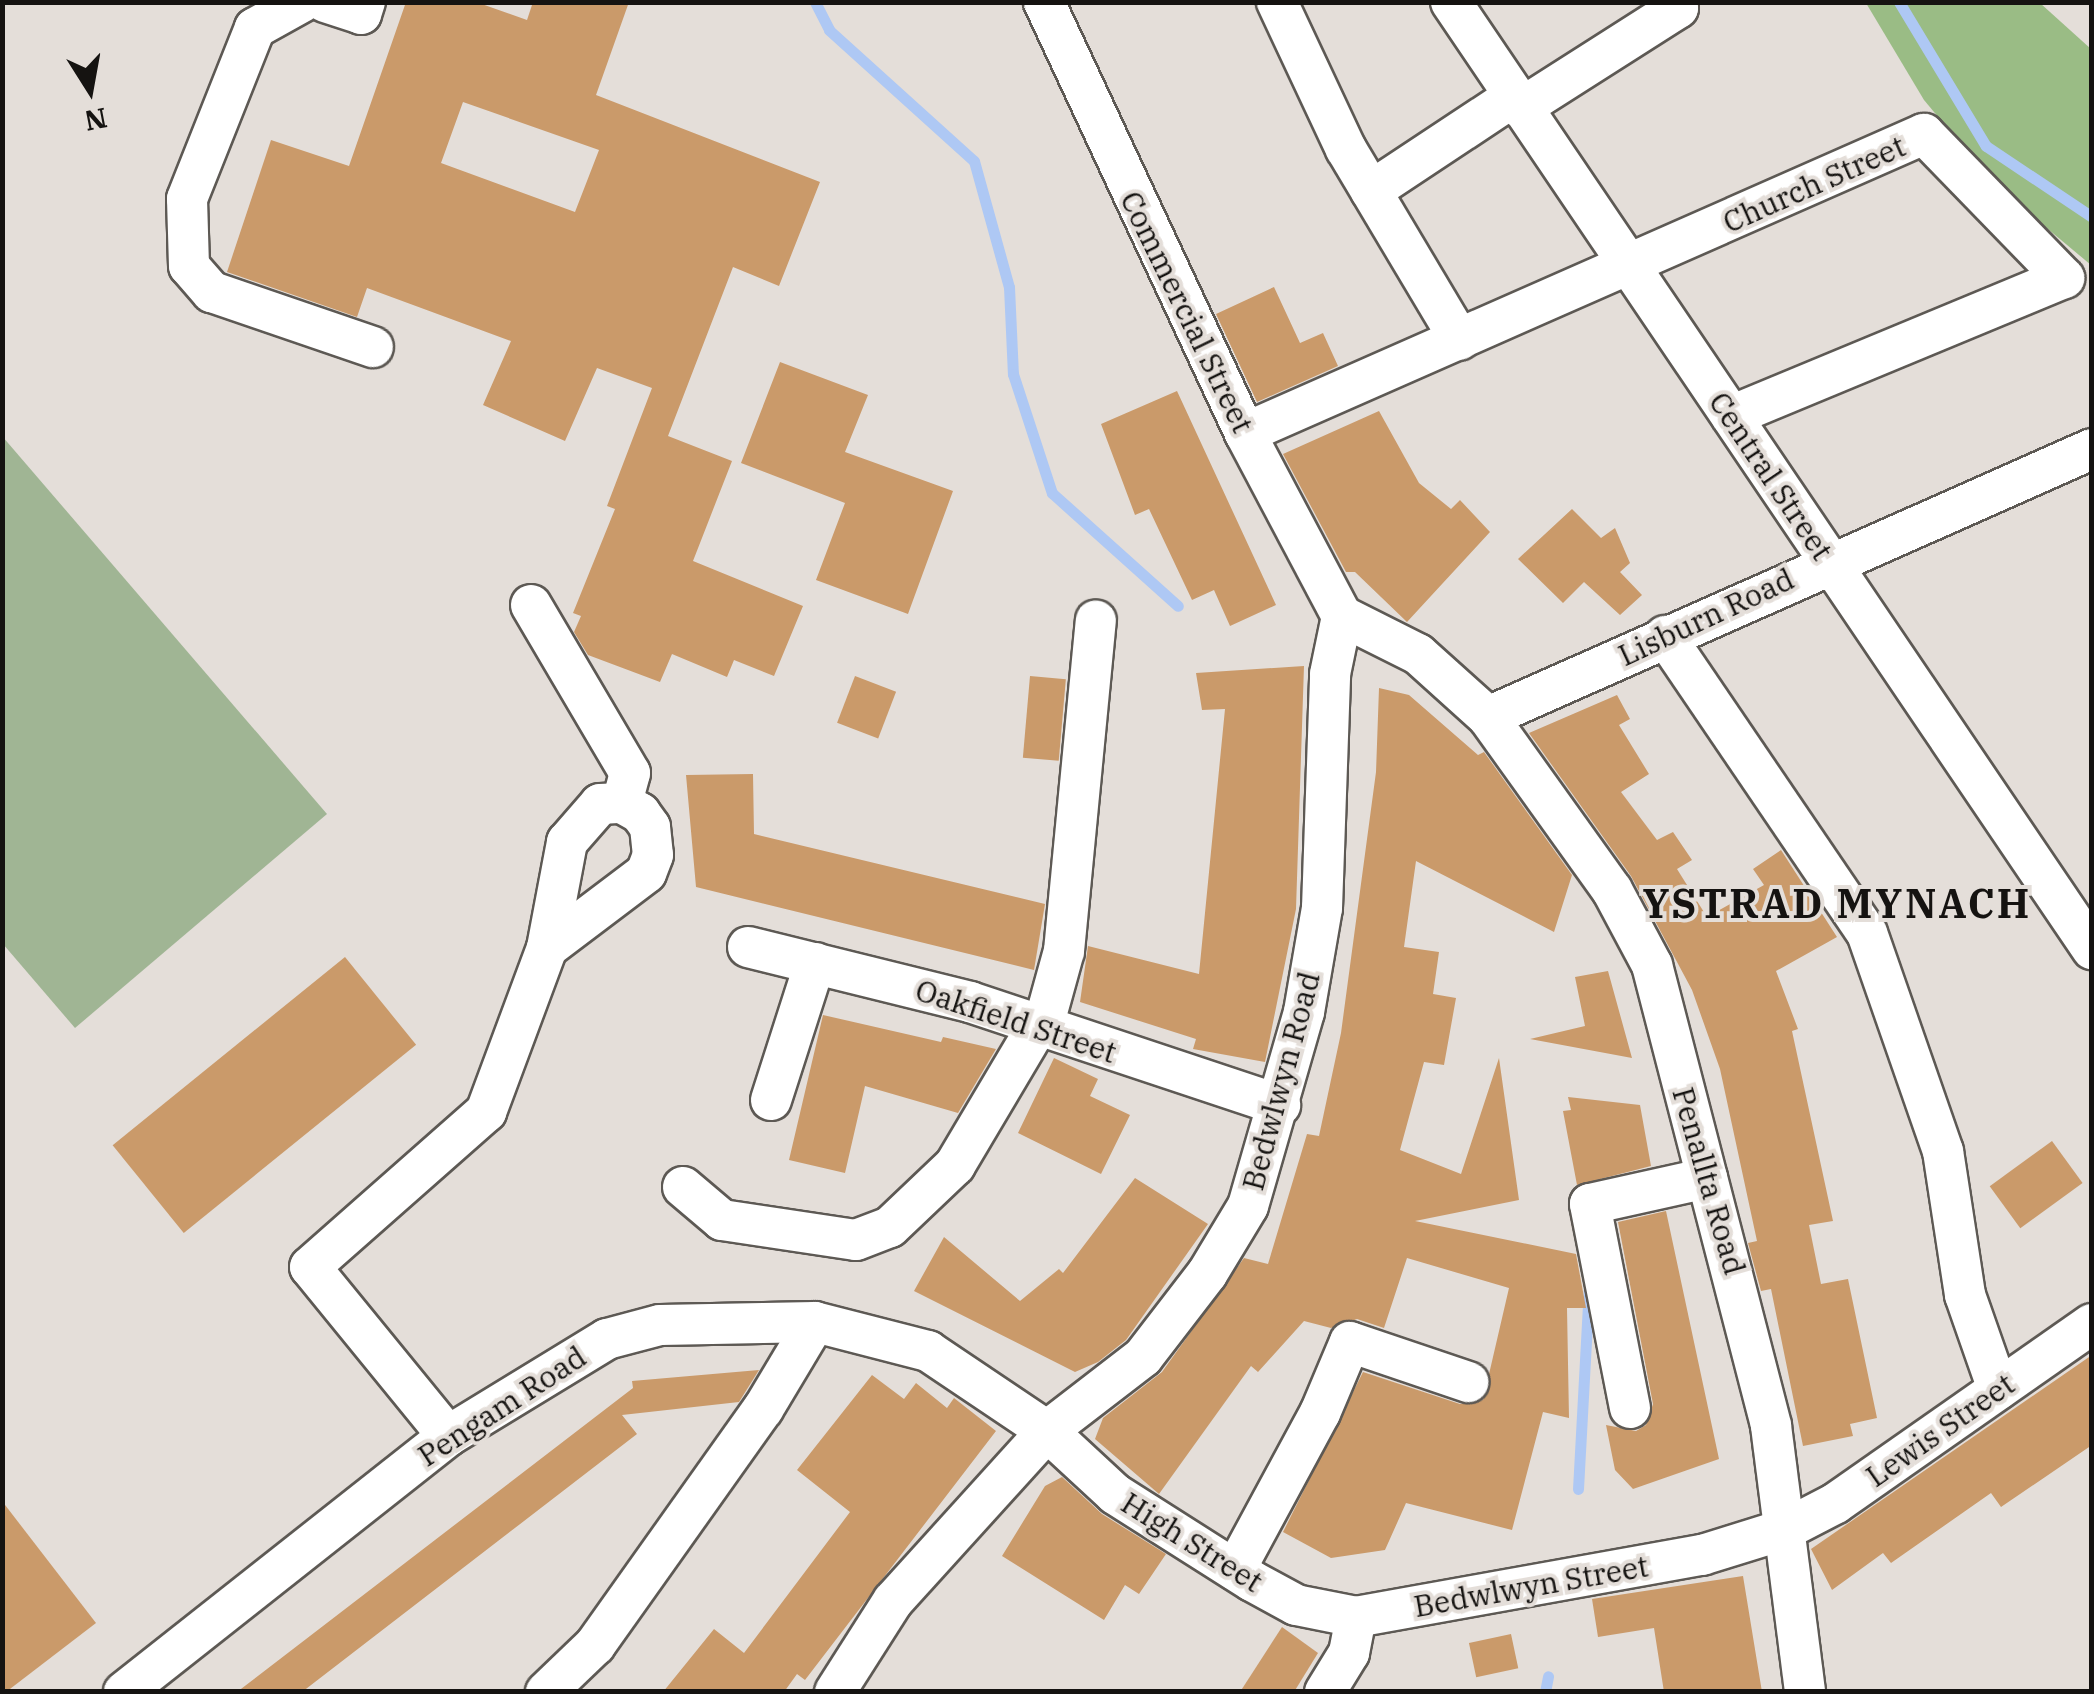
<!DOCTYPE html>
<style>
body{margin:0}
#map{position:relative;width:2094px;height:1694px;overflow:hidden;background:#e4ded9;font-family:"IBM Plex Serif",serif}
div>[style]{position:absolute}
.green>*{inset:0;background:#a0b594}
.forest>*{inset:0;background:#9abc85}
.stream>*{height:11px;margin:-5.5px;padding:0 5.5px;transform-origin:5.5px;border-radius:5.5px;background:#aec8f4}
.building>*{inset:0;background:#ca9a6a;transform-origin:0 0}
.roads{filter:drop-shadow(2px 0 #5d5954) drop-shadow(-2px 0 #5d5954) drop-shadow(0 2px #5d5954) drop-shadow(0 -2px #5d5954)}
.minor>*{height:40px;margin:-20px;padding:0 20px;transform-origin:20px;border-radius:20px;background:#fff}
span{translate:-50% -50%;white-space:nowrap;text-align:center;line-height:1.15;-webkit-text-stroke:8px #e4ded9;paint-order:stroke}
.street-label{font-size:30px;color:#151311}
.district-label{font-size:40px;color:#151311;font-weight:700;letter-spacing:2.5px}
.frame{position:absolute;inset:0;border:5px solid #151311;pointer-events:none}
.north{position:absolute;left:40px;top:40px;width:100px;height:100px;-webkit-text-stroke:8px #e4ded9;paint-order:stroke;rotate:169deg;font-size:28px;font-weight:700;line-height:40px;text-align:center;color:#151311}
.north::after{content:'';display:block;margin:auto;width:35px;height:45px;background:#151311;clip-path:polygon(50% 0,100% 100%,50% 72%,0 100%)}
</style>
<div id="map">
<div class="green">
<i style="clip-path:polygon(2px 436px,327px 814px,75px 1028px,3px 944px)"></i>
</div>
<div class="forest">
<i style="clip-path:polygon(1866px 3px,2040px 3px,2091px 49px,2091px 265px,1994px 184px,1924px 100px)"></i>
</div>
<div class="stream">
<i style="left:815px;top:2px;width:31px;rotate:63deg"></i>
<i style="left:829px;top:30px;width:195px;rotate:42.1deg"></i>
<i style="left:974px;top:161px;width:131px;rotate:74.5deg"></i>
<i style="left:1009px;top:287px;width:87px;rotate:87.4deg"></i>
<i style="left:1013px;top:374px;width:125px;rotate:71.9deg"></i>
<i style="left:1052px;top:493px;width:169px;rotate:41.9deg"></i>
<i style="left:1899px;top:2px;width:168px;rotate:58.9deg"></i>
<i style="left:1986px;top:146px;width:128px;rotate:33.8deg"></i>
<i style="left:1578px;top:1489px;width:202px;rotate:-86.9deg"></i>
<i style="left:1545px;top:1692px;width:16px;rotate:-79deg"></i>
</div>
<div class="building">
<i style="clip-path:polygon(evenodd,406px 2px,476px 2px,527px 20px,533px 2px,629px 2px,596px 95px,820px 182px,779px 286px,733px 267px,668px 436px,732px 461px,693px 561px,803px 606px,774px 676px,734px 660px,727px 677px,672px 654px,660px 682px,588px 655px,574px 632px,581px 616px,573px 613px,615px 509px,607px 506px,652px 388px,597px 368px,565px 441px,483px 405px,511px 341px,367px 288px,357px 317px,227px 272px,271px 140px,349px 166px,406px 2px,463px 102px,599px 150px,575px 212px,441px 163px,463px 102px)"></i>
<i style="clip-path:polygon(1274px 287px,1300px 343px,1323px 333px,1338px 366px,1257px 402px,1216px 314px)"></i>
<i style="clip-path:polygon(780px 362px,868px 395px,845px 452px,953px 491px,908px 614px,816px 580px,845px 503px,741px 463px)"></i>
<i style="clip-path:polygon(1177px 391px,1276px 605px,1230px 626px,1214px 590px,1192px 600px,1149px 509px,1135px 515px,1101px 424px)"></i>
<i style="clip-path:polygon(1379px 411px,1419px 483px,1451px 509px,1460px 500px,1490px 532px,1407px 622px,1355px 572px,1346px 572px,1283px 454px)"></i>
<i style="clip-path:polygon(1572px 509px,1601px 538px,1615px 528px,1630px 563px,1620px 572px,1642px 595px,1620px 615px,1584px 582px,1563px 603px,1518px 559px)"></i>
<i style="clip-path:polygon(1304px 666px,1296px 909px,1265px 1062px,1193px 1049px,1196px 1039px,1080px 1002px,1088px 946px,1199px 974px,1225px 709px,1202px 710px,1196px 673px)"></i>
<i style="left:855px;top:676px;width:44px;height:50px;rotate:21deg"></i>
<i style="left:1030px;top:676px;width:36px;height:82px;rotate:5deg"></i>
<i style="clip-path:polygon(1379px 688px,1409px 695px,1478px 755px,1484px 752px,1572px 875px,1554px 932px,1416px 861px,1404px 947px,1439px 952px,1433px 994px,1456px 998px,1444px 1065px,1424px 1062px,1400px 1150px,1461px 1174px,1499px 1058px,1519px 1200px,1415px 1221px,1576px 1254px,1586px 1308px,1567px 1308px,1569px 1418px,1543px 1412px,1512px 1530px,1406px 1503px,1385px 1550px,1331px 1558px,1283px 1532px,1363px 1372px,1460px 1404px,1483px 1400px,1509px 1288px,1407px 1258px,1384px 1328px,1357px 1319px,1331px 1328px,1304px 1321px,1258px 1372px,1251px 1366px,1159px 1494px,1095px 1439px,1103px 1418px,1162px 1372px,1244px 1258px,1268px 1264px,1307px 1134px,1319px 1136px,1341px 1033px,1376px 772px)"></i>
<i style="clip-path:polygon(1617px 695px,1630px 719px,1619px 725px,1649px 774px,1621px 792px,1657px 840px,1673px 832px,1692px 860px,1677px 869px,1707px 917px,1764px 885px,1753px 869px,1781px 850px,1837px 937px,1776px 971px,1798px 1029px,1792px 1031px,1833px 1221px,1809px 1225px,1821px 1284px,1848px 1279px,1877px 1418px,1850px 1424px,1853px 1436px,1803px 1446px,1771px 1289px,1761px 1291px,1748px 1243px,1757px 1241px,1720px 1069px,1692px 990px,1631px 876px,1529px 733px)"></i>
<i style="clip-path:polygon(753px 774px,754px 834px,1045px 904px,1034px 970px,696px 887px,686px 775px)"></i>
<i style="left:345px;top:957px;width:113px;height:299px;rotate:51deg"></i>
<i style="clip-path:polygon(1608px 971px,1632px 1058px,1530px 1039px,1585px 1026px,1575px 977px)"></i>
<i style="clip-path:polygon(823px 1015px,941px 1042px,943px 1037px,996px 1049px,958px 1113px,865px 1086px,845px 1173px,789px 1160px)"></i>
<i style="clip-path:polygon(1054px 1058px,1098px 1079px,1090px 1096px,1130px 1115px,1101px 1174px,1018px 1133px)"></i>
<i style="clip-path:polygon(1568px 1097px,1640px 1105px,1651px 1166px,1577px 1185px,1563px 1111px,1571px 1110px)"></i>
<i style="left:2052px;top:1141px;width:52px;height:77px;rotate:54deg"></i>
<i style="clip-path:polygon(1135px 1178px,1208px 1224px,1126px 1340px,1098px 1362px,1075px 1372px,914px 1291px,944px 1237px,1020px 1301px,1059px 1269px,1063px 1273px)"></i>
<i style="clip-path:polygon(1666px 1211px,1719px 1459px,1633px 1489px,1615px 1470px,1606px 1425px,1636px 1431px,1646px 1425px,1653px 1404px,1618px 1222px)"></i>
<i style="clip-path:polygon(2092px 1355px,2092px 1445px,2001px 1507px,1991px 1493px,1891px 1563px,1883px 1553px,1832px 1590px,1811px 1549px)"></i>
<i style="clip-path:polygon(759px 1370px,739px 1402px,622px 1415px,637px 1434px,302px 1692px,237px 1692px,633px 1388px,632px 1381px)"></i>
<i style="clip-path:polygon(872px 1375px,904px 1399px,916px 1383px,947px 1408px,954px 1398px,996px 1431px,805px 1680px,797px 1674px,784px 1692px,663px 1692px,714px 1629px,744px 1653px,850px 1512px,797px 1470px)"></i>
<i style="clip-path:polygon(1062px 1477px,1102px 1514px,1166px 1554px,1139px 1594px,1125px 1585px,1104px 1620px,1002px 1556px,1045px 1486px)"></i>
<i style="clip-path:polygon(2px 1501px,96px 1623px,6px 1692px,2px 1692px)"></i>
<i style="clip-path:polygon(1743px 1576px,1762px 1692px,1664px 1692px,1654px 1628px,1598px 1637px,1592px 1599px)"></i>
<i style="clip-path:polygon(1282px 1627px,1318px 1653px,1294px 1692px,1240px 1692px)"></i>
<i style="left:1511px;top:1634px;width:35px;height:43px;rotate:78deg"></i>
</div>
<div class="roads">
<div class="minor">
<i style="left:302px;top:2px;width:54px;rotate:151deg"></i>
<i style="left:255px;top:28px;width:184px;rotate:111.7deg"></i>
<i style="left:187px;top:199px;width:67px;rotate:88.3deg"></i>
<i style="left:189px;top:266px;width:35px;rotate:49deg"></i>
<i style="left:212px;top:292px;width:170px;rotate:18.9deg"></i>
<i style="left:325px;top:2px;width:38px;rotate:18deg"></i>
<i style="left:361px;top:14px;width:13px;rotate:-72deg"></i>
<i style="left:1044px;top:2px;width:476px;rotate:65deg"></i>
<i style="left:1245px;top:433px;width:207px;rotate:62.1deg"></i>
<i style="left:1277px;top:2px;width:162px;rotate:64.9deg"></i>
<i style="left:1346px;top:149px;width:222px;rotate:59.2deg"></i>
<i style="left:1451px;top:2px;width:1144px;rotate:55.91deg"></i>
<i style="left:1521px;top:108px;width:186px;rotate:-32.5deg"></i>
<i style="left:1678px;top:8px;width:7px;rotate:-124deg"></i>
<i style="left:1371px;top:191px;width:170px;rotate:-33.5deg"></i>
<i style="left:1245px;top:433px;width:742px;rotate:-23.77deg"></i>
<i style="left:1924px;top:134px;width:201px;rotate:45.8deg"></i>
<i style="left:2064px;top:278px;width:360px;rotate:157.5deg"></i>
<i style="left:531px;top:605px;width:195px;rotate:59.5deg"></i>
<i style="left:630px;top:773px;width:31px;rotate:105deg"></i>
<i style="left:1342px;top:616px;width:85px;rotate:26.6deg"></i>
<i style="left:1418px;top:654px;width:94px;rotate:42deg"></i>
<i style="left:1488px;top:717px;width:213px;rotate:54.4deg"></i>
<i style="left:1612px;top:890px;width:85px;rotate:61.9deg"></i>
<i style="left:1652px;top:965px;width:476px;rotate:75.5deg"></i>
<i style="left:1771px;top:1426px;width:268px;rotate:82.7deg"></i>
<i style="left:1665px;top:636px;width:359px;rotate:55.8deg"></i>
<i style="left:1867px;top:933px;width:231px;rotate:70.8deg"></i>
<i style="left:1943px;top:1151px;width:146px;rotate:81.3deg"></i>
<i style="left:1965px;top:1295px;width:100px;rotate:70.7deg"></i>
<i style="left:1488px;top:717px;width:661px;rotate:-23.93deg"></i>
<i style="left:748px;top:947px;width:229px;rotate:13.9deg"></i>
<i style="left:970px;top:1002px;width:327px;rotate:18.4deg"></i>
<i style="left:1043px;top:1027px;width:79px;rotate:-74.6deg"></i>
<i style="left:1064px;top:951px;width:332px;rotate:-84.5deg"></i>
<i style="left:771px;top:1100px;width:144px;rotate:-72.2deg"></i>
<i style="left:683px;top:1187px;width:51px;rotate:40.2deg"></i>
<i style="left:722px;top:1220px;width:135px;rotate:8.5deg"></i>
<i style="left:856px;top:1240px;width:36px;rotate:-21deg"></i>
<i style="left:890px;top:1227px;width:90px;rotate:-43.6deg"></i>
<i style="left:955px;top:1165px;width:163px;rotate:-59.3deg"></i>
<i style="left:1630px;top:1408px;width:208px;rotate:-101.1deg"></i>
<i style="left:1590px;top:1204px;width:120px;rotate:-12.5deg"></i>
<i style="left:448px;top:1436px;width:218px;rotate:-129.2deg"></i>
<i style="left:310px;top:1267px;width:235px;rotate:-41.4deg"></i>
<i style="left:486px;top:1112px;width:175px;rotate:-69.6deg"></i>
<i style="left:547px;top:948px;width:108px;rotate:-79.3deg"></i>
<i style="left:567px;top:842px;width:50px;rotate:-49deg"></i>
<i style="left:600px;top:804px;width:22px;rotate:-3deg"></i>
<i style="left:622px;top:803px;width:21px;rotate:29deg"></i>
<i style="left:640px;top:813px;width:17px;rotate:54deg"></i>
<i style="left:650px;top:827px;width:28px;rotate:84deg"></i>
<i style="left:653px;top:855px;width:19px;rotate:111deg"></i>
<i style="left:646px;top:873px;width:124px;rotate:142.9deg"></i>
<i style="left:1235px;top:1570px;width:179px;rotate:-61.6deg"></i>
<i style="left:1320px;top:1413px;width:77px;rotate:-67.1deg"></i>
<i style="left:1350px;top:1342px;width:125px;rotate:18.7deg"></i>
<i style="left:124px;top:1692px;width:413px;rotate:-38.3deg"></i>
<i style="left:448px;top:1436px;width:186px;rotate:-31.4deg"></i>
<i style="left:607px;top:1339px;width:55px;rotate:-14.8deg"></i>
<i style="left:660px;top:1325px;width:155px;rotate:-1.1deg"></i>
<i style="left:815px;top:1322px;width:117px;rotate:14.4deg"></i>
<i style="left:928px;top:1351px;width:143px;rotate:33.9deg"></i>
<i style="left:1047px;top:1431px;width:93px;rotate:42.8deg"></i>
<i style="left:1115px;top:1494px;width:162px;rotate:32.4deg"></i>
<i style="left:1252px;top:1581px;width:50px;rotate:28.6deg"></i>
<i style="left:1296px;top:1605px;width:61px;rotate:11.3deg"></i>
<i style="left:1356px;top:1617px;width:352px;rotate:-10.2deg"></i>
<i style="left:1702px;top:1555px;width:88px;rotate:-17.2deg"></i>
<i style="left:1786px;top:1529px;width:56px;rotate:-27.5deg"></i>
<i style="left:1836px;top:1503px;width:312px;rotate:-35deg"></i>
<i style="left:546px;top:1692px;width:68px;rotate:-43.8deg"></i>
<i style="left:595px;top:1645px;width:290px;rotate:-54.6deg"></i>
<i style="left:763px;top:1409px;width:101px;rotate:-59.1deg"></i>
<i style="left:835px;top:1692px;width:108px;rotate:-57.5deg"></i>
<i style="left:893px;top:1601px;width:229px;rotate:-47.8deg"></i>
<i style="left:1047px;top:1431px;width:121px;rotate:-37.6deg"></i>
<i style="left:1143px;top:1357px;width:105px;rotate:-52.4deg"></i>
<i style="left:1207px;top:1274px;width:79px;rotate:-58.9deg"></i>
<i style="left:1248px;top:1206px;width:202px;rotate:-73.9deg"></i>
<i style="left:1304px;top:1012px;width:106px;rotate:-80.2deg"></i>
<i style="left:1322px;top:908px;width:234px;rotate:-88deg"></i>
<i style="left:1330px;top:674px;width:59px;rotate:-78.3deg"></i>
<i style="left:1325px;top:1692px;width:46px;rotate:-58.4deg"></i>
<i style="left:1349px;top:1653px;width:37px;rotate:-79deg"></i>
</div>
</div>
<div class="street-label">
<span style="left:1814px;top:184px;rotate:-24deg">Church Street</span>
<span style="left:1187px;top:312px;rotate:64deg">Commercial Street</span>
<span style="left:1771px;top:476px;rotate:56deg">Central Street</span>
<span style="left:1706px;top:617px;rotate:-25deg">Lisburn Road</span>
<span style="left:1016px;top:1021px;rotate:18deg">Oakfield Street</span>
<span style="left:1281px;top:1081px;rotate:-75deg">Bedwlwyn Road</span>
<span style="left:1709px;top:1181px;rotate:74deg">Penallta Road</span>
<span style="left:502px;top:1406px;rotate:-33deg">Pengam Road</span>
<span style="left:1940px;top:1430px;rotate:-35deg">Lewis Street</span>
<span style="left:1192px;top:1542px;rotate:32deg">High Street</span>
<span style="left:1531px;top:1586px;rotate:-10deg">Bedwlwyn Street</span>
</div>
<div class="district-label">
<span style="left:1837px;top:903px">YSTRAD MYNACH</span>
</div>
<div class="frame"></div>
<div class="north">N</div>
</div>
